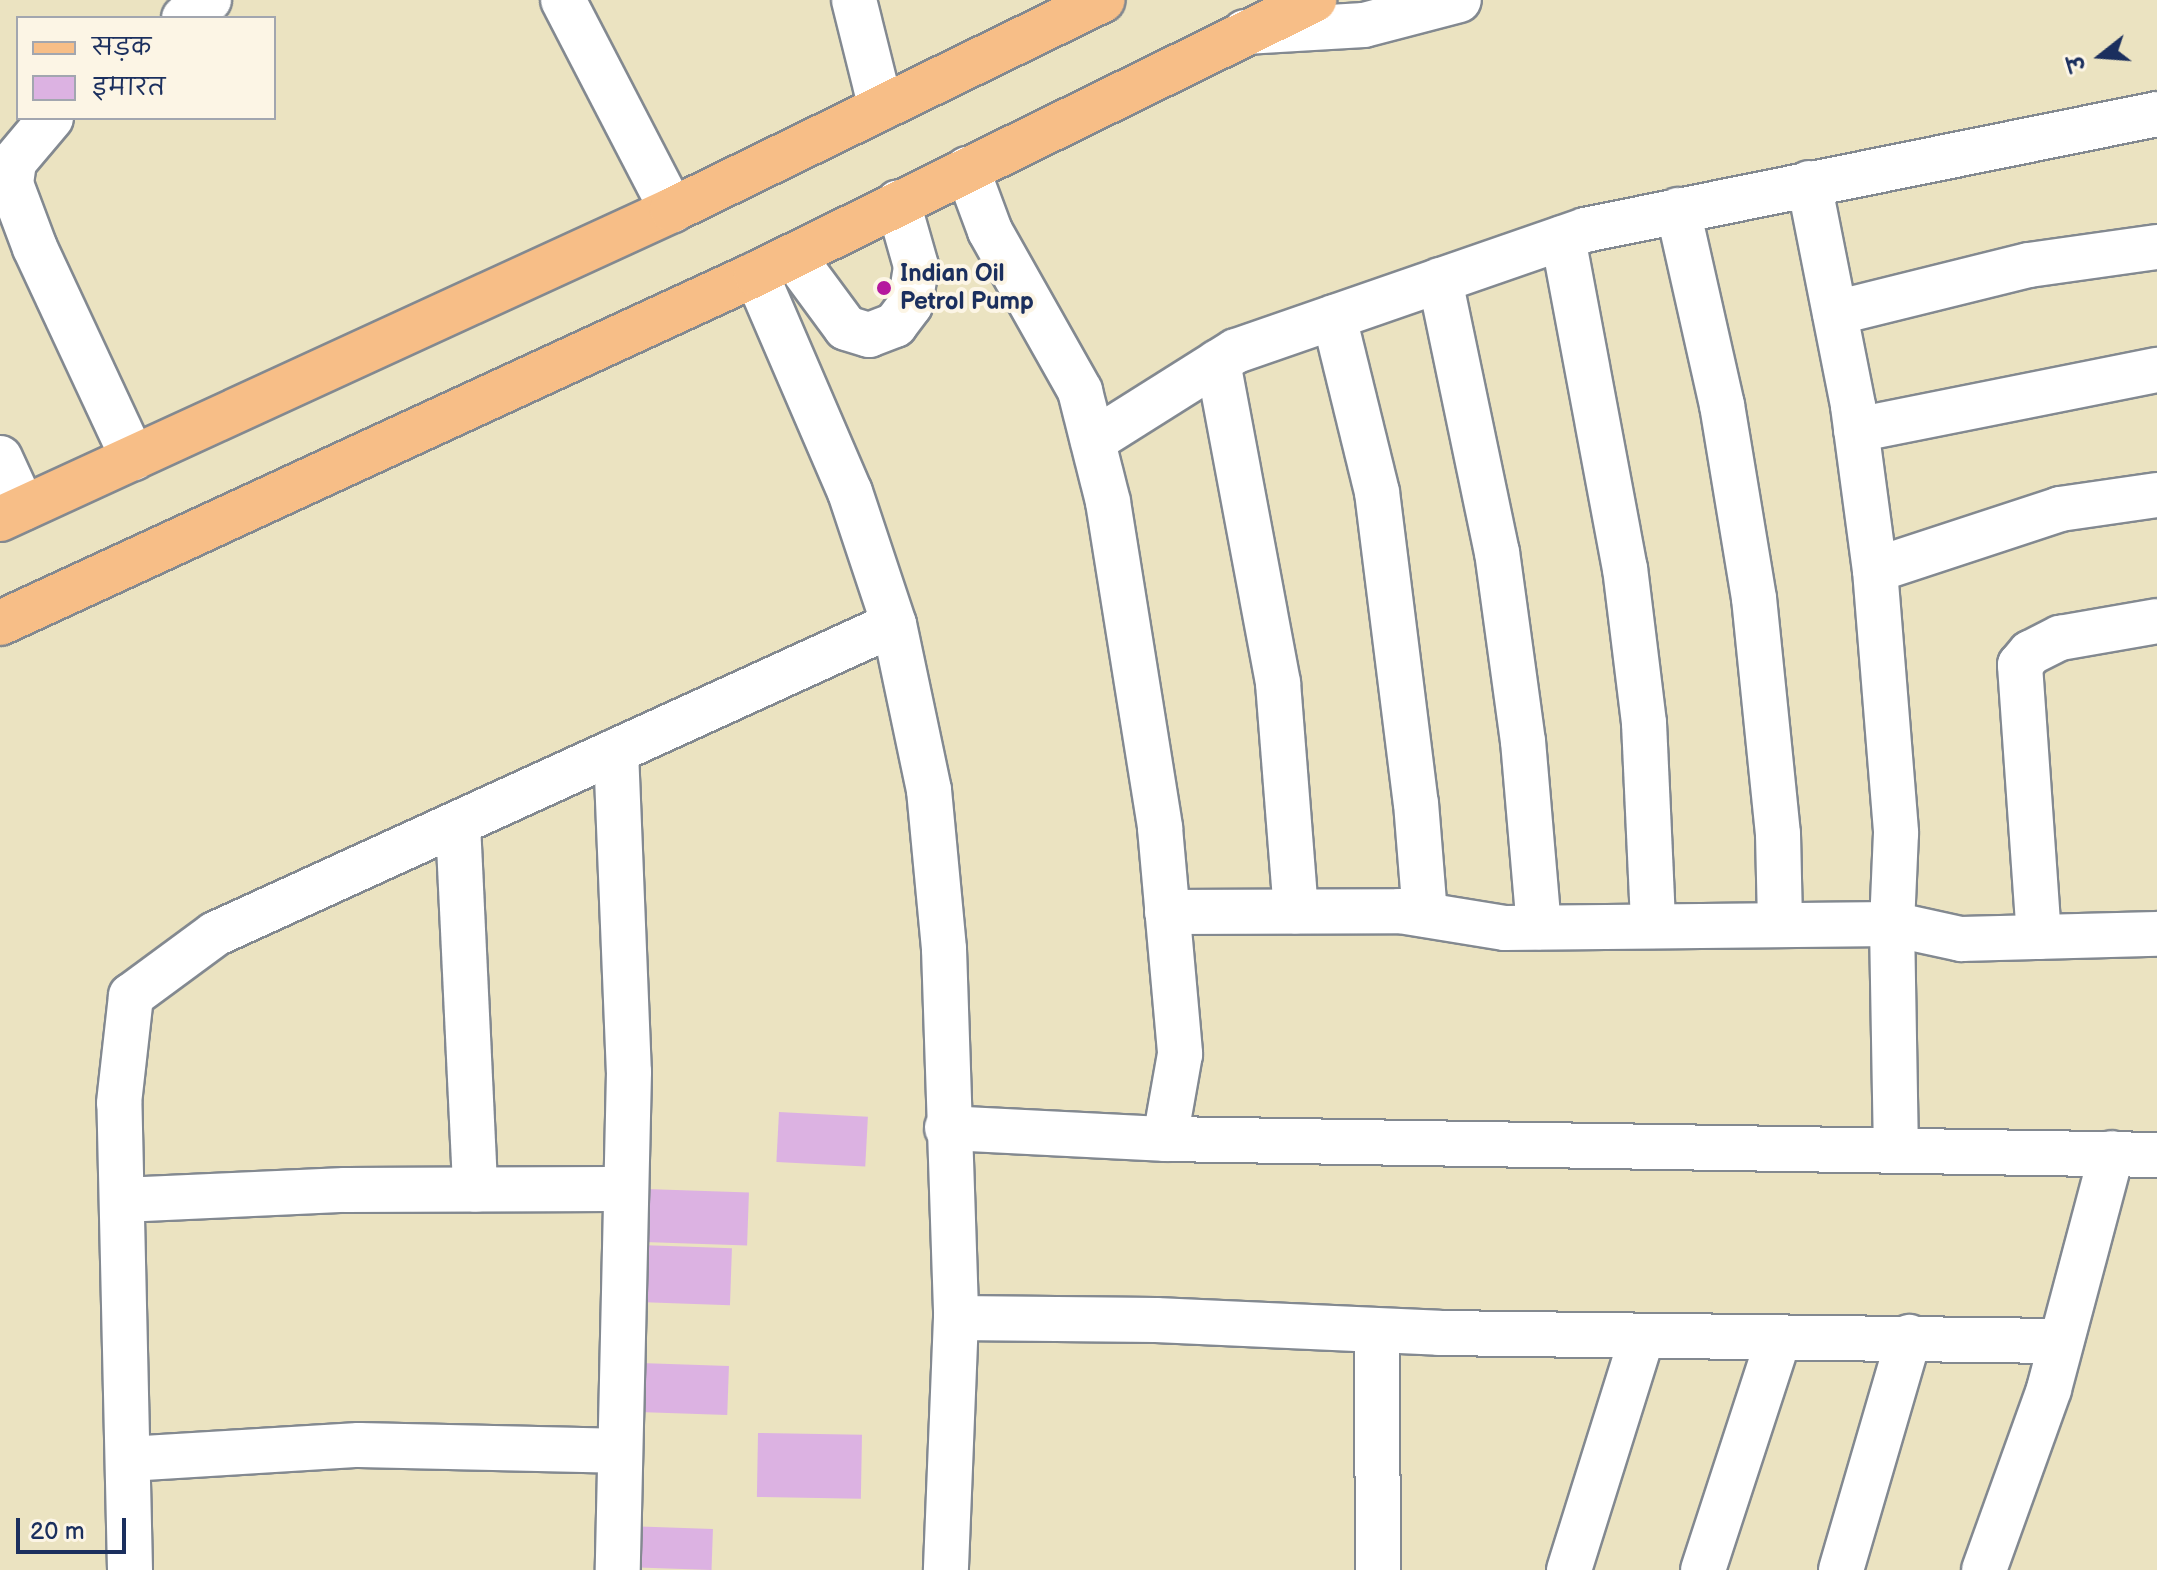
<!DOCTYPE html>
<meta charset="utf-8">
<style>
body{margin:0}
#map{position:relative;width:2157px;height:1570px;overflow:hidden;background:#ebe3c1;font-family:"Balsamiq Sans","Playpen Sans Deva",sans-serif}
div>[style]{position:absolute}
.building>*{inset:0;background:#dcb2e2;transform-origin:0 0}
.roads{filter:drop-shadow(2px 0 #838990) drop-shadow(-2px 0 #838990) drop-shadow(0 2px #838990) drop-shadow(0 -2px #838990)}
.minor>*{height:44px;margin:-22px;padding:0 22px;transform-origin:22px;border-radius:22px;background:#fff}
.major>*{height:44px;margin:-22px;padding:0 22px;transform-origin:22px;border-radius:22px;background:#f7be87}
.dots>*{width:22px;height:22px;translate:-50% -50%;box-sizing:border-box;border:4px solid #fcf5e5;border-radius:50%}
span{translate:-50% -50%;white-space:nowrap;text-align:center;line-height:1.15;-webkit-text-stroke:8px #fcf5e5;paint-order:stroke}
.poi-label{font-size:24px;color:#1b2f5e;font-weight:700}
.left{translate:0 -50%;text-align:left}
.legend{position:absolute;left:16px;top:16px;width:260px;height:104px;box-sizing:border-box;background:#fcf5e5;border:2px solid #a2a6af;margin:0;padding:10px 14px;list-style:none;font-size:24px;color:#1b2f5e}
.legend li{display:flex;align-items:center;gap:16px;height:40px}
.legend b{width:40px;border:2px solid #a2a6af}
.north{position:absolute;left:2061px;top:16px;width:80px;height:80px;-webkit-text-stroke:6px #fcf5e5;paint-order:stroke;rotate:253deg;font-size:22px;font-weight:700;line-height:32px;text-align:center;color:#1b2f5e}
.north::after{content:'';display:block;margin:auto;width:28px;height:36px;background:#1b2f5e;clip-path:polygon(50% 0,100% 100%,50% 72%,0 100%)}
.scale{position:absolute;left:16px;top:1518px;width:110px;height:36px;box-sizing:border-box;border:4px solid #1b2f5e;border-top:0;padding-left:10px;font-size:24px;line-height:28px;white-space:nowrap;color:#1b2f5e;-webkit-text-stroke:6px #fcf5e5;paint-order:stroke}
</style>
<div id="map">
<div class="building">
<i style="left:779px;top:1112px;width:89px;height:50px;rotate:3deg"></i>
<i style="left:646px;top:1189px;width:103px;height:53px;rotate:2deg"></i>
<i style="left:640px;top:1245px;width:92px;height:57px;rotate:2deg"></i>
<i style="left:640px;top:1363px;width:89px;height:49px;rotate:2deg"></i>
<i style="left:758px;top:1433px;width:104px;height:64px;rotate:1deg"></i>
<i style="left:626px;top:1526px;width:87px;height:41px;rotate:2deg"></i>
</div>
<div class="roads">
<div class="minor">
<i style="left:563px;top:0;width:237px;rotate:62.6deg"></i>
<i style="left:854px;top:0;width:111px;rotate:76deg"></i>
<i style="left:184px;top:18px;width:31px;rotate:-36deg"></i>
<i style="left:1245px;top:32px;width:119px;rotate:-3.4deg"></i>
<i style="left:1364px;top:25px;width:98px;rotate:-14.7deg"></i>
<i style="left:51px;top:118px;width:57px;rotate:130.1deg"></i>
<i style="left:14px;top:162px;width:22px;rotate:98deg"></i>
<i style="left:11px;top:184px;width:68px;rotate:69.4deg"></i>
<i style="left:35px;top:248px;width:232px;rotate:65deg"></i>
<i style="left:967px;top:169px;width:66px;rotate:69.6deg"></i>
<i style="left:990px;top:231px;width:184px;rotate:60.6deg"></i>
<i style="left:1080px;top:391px;width:114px;rotate:75.8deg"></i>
<i style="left:1108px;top:502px;width:330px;rotate:80.9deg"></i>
<i style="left:1160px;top:828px;width:227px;rotate:84.9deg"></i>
<i style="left:1180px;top:1054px;width:86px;rotate:100deg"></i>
<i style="left:1809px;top:183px;width:227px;rotate:78.8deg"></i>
<i style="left:1853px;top:406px;width:165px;rotate:82.4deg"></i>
<i style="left:1875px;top:570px;width:264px;rotate:85.4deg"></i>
<i style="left:1896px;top:833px;width:91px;rotate:92.5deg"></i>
<i style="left:1892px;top:924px;width:226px;rotate:89deg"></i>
<i style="left:1678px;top:210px;width:200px;rotate:77.3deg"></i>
<i style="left:1722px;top:405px;width:196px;rotate:80.6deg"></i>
<i style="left:1754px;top:598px;width:237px;rotate:84.2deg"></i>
<i style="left:1778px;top:834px;width:90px;rotate:88.7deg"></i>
<i style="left:1563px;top:238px;width:336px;rotate:79.4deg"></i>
<i style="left:1625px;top:568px;width:156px;rotate:83deg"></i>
<i style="left:1644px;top:723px;width:202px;rotate:87.4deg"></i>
<i style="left:793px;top:256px;width:89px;rotate:53.6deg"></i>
<i style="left:846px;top:328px;width:24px;rotate:17deg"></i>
<i style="left:869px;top:335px;width:28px;rotate:-21deg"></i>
<i style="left:895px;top:325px;width:25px;rotate:-53deg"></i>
<i style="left:910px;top:305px;width:39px;rotate:-81deg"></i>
<i style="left:916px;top:266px;width:66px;rotate:-105.9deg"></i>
<i style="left:756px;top:274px;width:237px;rotate:66.7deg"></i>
<i style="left:850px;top:492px;width:139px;rotate:71.6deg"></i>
<i style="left:894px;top:624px;width:170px;rotate:78.1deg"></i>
<i style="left:929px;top:790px;width:160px;rotate:84.6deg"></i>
<i style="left:944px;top:949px;width:369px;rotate:88.1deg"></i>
<i style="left:956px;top:1318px;width:252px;rotate:92.3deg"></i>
<i style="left:1440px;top:280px;width:278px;rotate:78.2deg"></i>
<i style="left:1497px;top:552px;width:191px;rotate:82.2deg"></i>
<i style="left:1523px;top:741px;width:187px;rotate:85.1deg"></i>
<i style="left:1835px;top:313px;width:200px;rotate:-13.9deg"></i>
<i style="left:2029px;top:265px;width:129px;rotate:-8deg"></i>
<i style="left:1334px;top:317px;width:180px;rotate:76.2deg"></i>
<i style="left:1377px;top:492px;width:313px;rotate:82.9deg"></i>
<i style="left:1416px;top:803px;width:112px;rotate:85.4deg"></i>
<i style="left:1218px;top:362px;width:327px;rotate:79.4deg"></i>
<i style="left:1278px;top:683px;width:229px;rotate:85.5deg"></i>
<i style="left:1856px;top:430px;width:307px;rotate:-11.3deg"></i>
<i style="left:1093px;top:441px;width:169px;rotate:-32.2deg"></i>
<i style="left:1236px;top:351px;width:369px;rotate:-19.1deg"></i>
<i style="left:1585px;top:230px;width:584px;rotate:-11.46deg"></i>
<i style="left:0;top:458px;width:55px;rotate:65.3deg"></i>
<i style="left:1875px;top:570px;width:195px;rotate:-18.2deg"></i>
<i style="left:2060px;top:509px;width:98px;rotate:-8.2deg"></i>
<i style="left:616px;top:751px;width:321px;rotate:87.7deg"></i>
<i style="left:629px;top:1072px;width:498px;rotate:91.3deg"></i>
<i style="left:458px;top:824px;width:366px;rotate:87.3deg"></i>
<i style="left:1167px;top:912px;width:233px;rotate:-0.2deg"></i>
<i style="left:1400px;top:911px;width:106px;rotate:9.2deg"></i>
<i style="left:1505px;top:928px;width:387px;rotate:-0.6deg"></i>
<i style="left:1892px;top:924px;width:71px;rotate:12.3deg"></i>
<i style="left:1961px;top:939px;width:196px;rotate:-1.5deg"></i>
<i style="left:2039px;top:937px;width:273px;rotate:-94deg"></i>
<i style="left:2020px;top:665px;width:16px;rotate:-50deg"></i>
<i style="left:2030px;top:653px;width:34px;rotate:-27deg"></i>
<i style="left:2060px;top:638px;width:98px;rotate:-9.9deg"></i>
<i style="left:947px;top:1128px;width:218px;rotate:2.9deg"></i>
<i style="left:1165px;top:1139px;width:992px;rotate:0.92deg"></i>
<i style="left:122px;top:1200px;width:223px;rotate:-2.6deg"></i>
<i style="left:345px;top:1190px;width:281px;rotate:-0.2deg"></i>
<i style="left:956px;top:1318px;width:200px;rotate:0.6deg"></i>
<i style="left:1156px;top:1320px;width:283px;rotate:2.6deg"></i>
<i style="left:1439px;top:1333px;width:622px;rotate:0.74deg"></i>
<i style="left:1377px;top:1331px;width:239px;rotate:89.8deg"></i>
<i style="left:128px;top:1459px;width:231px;rotate:-3.5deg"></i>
<i style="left:359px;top:1445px;width:261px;rotate:1.3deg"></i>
<i style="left:130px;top:1570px;width:467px;rotate:-91.3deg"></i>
<i style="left:119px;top:1103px;width:108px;rotate:-83.6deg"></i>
<i style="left:131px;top:996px;width:104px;rotate:-36.4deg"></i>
<i style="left:215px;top:934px;width:746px;rotate:-24.54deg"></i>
<i style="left:1569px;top:1570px;width:244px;rotate:-72.6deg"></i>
<i style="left:1703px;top:1570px;width:245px;rotate:-71.9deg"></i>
<i style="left:1841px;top:1570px;width:243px;rotate:-73.7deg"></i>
<i style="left:1984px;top:1570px;width:192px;rotate:-70.2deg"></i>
<i style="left:2049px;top:1389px;width:244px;rotate:-75.1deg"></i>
</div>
<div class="major">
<i style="left:0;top:519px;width:740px;rotate:-24.69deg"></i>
<i style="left:672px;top:210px;width:479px;rotate:-26deg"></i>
<i style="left:0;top:623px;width:833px;rotate:-24.78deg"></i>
<i style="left:756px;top:274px;width:622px;rotate:-26.15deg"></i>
</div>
</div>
<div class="dots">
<i style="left:884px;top:288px;background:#b5179e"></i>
</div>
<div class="poi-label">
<span class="left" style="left:900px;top:288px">Indian Oil<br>Petrol Pump</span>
</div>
<ul class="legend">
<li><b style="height:10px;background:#f7be87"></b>सड़क</li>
<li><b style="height:22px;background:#dcb2e2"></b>इमारत</li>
</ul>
<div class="north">उ</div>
<div class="scale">20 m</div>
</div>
